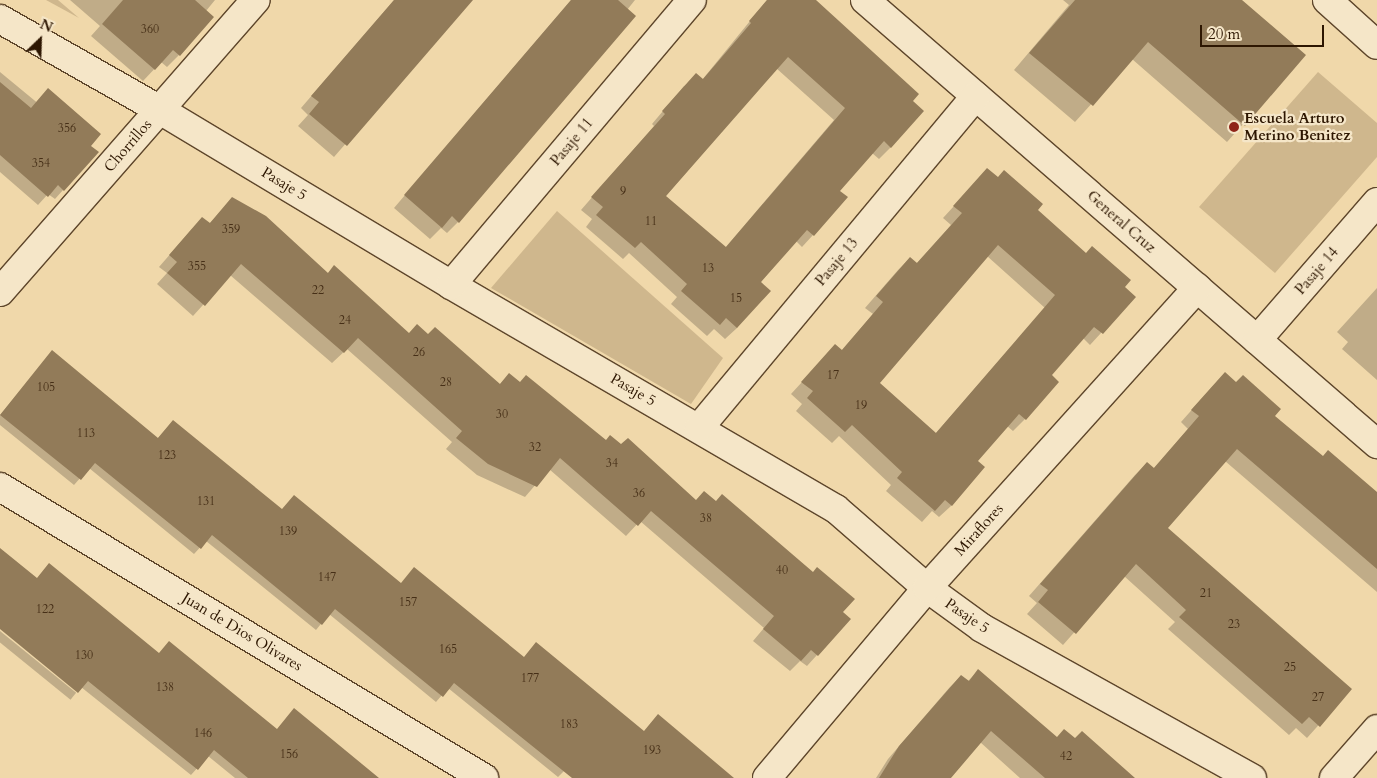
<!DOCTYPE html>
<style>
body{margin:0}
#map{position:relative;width:1377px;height:778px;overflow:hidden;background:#f0d8aa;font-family:Cardo,serif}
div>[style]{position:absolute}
.green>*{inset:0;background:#cfb78d}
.shadow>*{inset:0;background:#0003;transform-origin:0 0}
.building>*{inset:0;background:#927b59}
.roads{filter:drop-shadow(1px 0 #5e462b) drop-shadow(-1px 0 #5e462b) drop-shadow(0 1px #5e462b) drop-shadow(0 -1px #5e462b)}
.minor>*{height:28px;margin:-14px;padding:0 14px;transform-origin:14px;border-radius:14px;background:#f5e6c8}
.dots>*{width:14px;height:14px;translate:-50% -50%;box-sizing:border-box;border:2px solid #f5e6c8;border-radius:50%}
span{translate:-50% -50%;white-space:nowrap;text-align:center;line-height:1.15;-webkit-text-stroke:4.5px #f5e6c8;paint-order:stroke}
.number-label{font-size:12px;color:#462f17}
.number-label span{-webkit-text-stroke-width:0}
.poi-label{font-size:15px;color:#2d1601;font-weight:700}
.left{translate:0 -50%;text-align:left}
.street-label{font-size:15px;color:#2d1601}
.north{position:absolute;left:15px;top:15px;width:50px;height:50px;-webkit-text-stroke:4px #f5e6c8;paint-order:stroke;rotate:24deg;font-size:14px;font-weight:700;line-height:20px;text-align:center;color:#2d1601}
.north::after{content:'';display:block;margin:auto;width:18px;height:22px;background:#2d1601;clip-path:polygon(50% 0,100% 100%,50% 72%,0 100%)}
.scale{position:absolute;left:1200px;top:25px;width:124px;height:22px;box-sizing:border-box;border:2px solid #2d1601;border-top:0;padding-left:6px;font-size:15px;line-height:18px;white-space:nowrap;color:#2d1601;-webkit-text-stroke:4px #f5e6c8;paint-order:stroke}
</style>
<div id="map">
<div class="green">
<i style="clip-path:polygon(46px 0,58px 0,79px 18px)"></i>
<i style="clip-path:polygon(1318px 72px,1377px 123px,1377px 157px,1275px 273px,1199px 207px)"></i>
<i style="clip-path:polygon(557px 211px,723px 358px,691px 404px,491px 288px)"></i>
</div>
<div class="shadow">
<i style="clip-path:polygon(70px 0,215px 0,206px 11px,212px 17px,179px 55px,167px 67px,161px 62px,143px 81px,91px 36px,100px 26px)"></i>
<i style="clip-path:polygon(394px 0,471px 0,334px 157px,298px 126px,308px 115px,301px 108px)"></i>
<i style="clip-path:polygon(571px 0,635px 0,458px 222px,447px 233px,441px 228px,430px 239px,394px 208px)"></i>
<i style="clip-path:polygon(evenodd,767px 0,814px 0,911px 101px,891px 147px,879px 159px,872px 153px,839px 191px,813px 235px,802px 247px,796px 241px,760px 283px,737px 328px,725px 339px,714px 329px,707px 336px,671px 304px,677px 297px,629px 253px,623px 259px,586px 227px,592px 219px,581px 210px,654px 126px,652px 124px,684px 86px,702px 80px,767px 0,776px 68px,834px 120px,725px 248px,665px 197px,776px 68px)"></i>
<i style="clip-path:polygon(1063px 0,1241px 0,1305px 55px,1227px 142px,1132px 59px,1075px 122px,1014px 70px,1069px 5px)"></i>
<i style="clip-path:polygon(0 72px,97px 152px,55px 199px,48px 194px,38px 205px,0 172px)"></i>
<i style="clip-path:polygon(evenodd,987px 170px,1134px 297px,1090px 345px,1083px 338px,1050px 376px,1057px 382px,1025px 419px,1013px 431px,1007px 426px,976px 461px,983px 467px,951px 506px,939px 517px,932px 511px,922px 522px,886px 491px,891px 485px,839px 436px,832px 443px,796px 411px,802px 404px,791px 394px,835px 346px,841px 351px,873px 314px,865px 308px,898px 270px,910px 258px,916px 264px,951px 225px,943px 218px,987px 170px,987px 256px,1045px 308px,935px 434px,878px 383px,987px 256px)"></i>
<i style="clip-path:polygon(232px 199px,327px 274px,334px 267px,409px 335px,428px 335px,499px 385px,509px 375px,696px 501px,841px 613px,817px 655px,807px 666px,800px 661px,790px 671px,753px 641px,764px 628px,640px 521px,626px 536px,549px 469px,525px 497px,477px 475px,446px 449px,452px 442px,347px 349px,332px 363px,230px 275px,193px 316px,157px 284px,167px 273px,159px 267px,192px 229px,209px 224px)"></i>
<i style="clip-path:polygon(1377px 288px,1377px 380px,1342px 349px,1348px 342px,1337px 332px)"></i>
<i style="clip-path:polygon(47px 358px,157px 439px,173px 421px,282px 510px,643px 733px,733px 778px,592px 778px,564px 771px,558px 777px,448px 688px,436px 702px,329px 614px,316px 630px,206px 541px,194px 554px,89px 468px,74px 485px,0 425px,0 415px)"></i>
<i style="clip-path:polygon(1213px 386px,1273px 416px,1377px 505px,1377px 592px,1225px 461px,1166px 528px,1351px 689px,1307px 738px,1296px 728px,1289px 735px,1168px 629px,1175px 622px,1124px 576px,1063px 645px,1027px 614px,1037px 603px,1029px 596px,1135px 475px,1147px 463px,1153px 469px,1188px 429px,1181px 422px)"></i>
<i style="clip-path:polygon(0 550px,37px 580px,276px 730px,377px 778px,235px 778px,208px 756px,191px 775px,81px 687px,0 628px)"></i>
<i style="left:0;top:631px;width:98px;height:9px;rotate:39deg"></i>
<i style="clip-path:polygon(978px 671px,1056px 738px,1075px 740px,1133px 778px,1020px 778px,980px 742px,949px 778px,876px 778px,888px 759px,949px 688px,961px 676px,967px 682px)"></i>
</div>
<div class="building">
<i style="clip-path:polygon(123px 0,195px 0,214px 17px,180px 56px,173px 50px,155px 70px,102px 24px)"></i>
<i style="clip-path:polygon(394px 0,473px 0,347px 146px,309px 114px,319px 102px,311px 96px)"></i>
<i style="clip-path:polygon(571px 0,618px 0,636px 16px,459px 223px,452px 216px,442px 228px,404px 195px)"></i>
<i style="clip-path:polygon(evenodd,767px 0,816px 0,919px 94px,913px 101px,924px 111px,891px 148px,884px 141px,840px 191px,848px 197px,814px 236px,807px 230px,761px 282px,771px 291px,737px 328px,726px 318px,720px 325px,681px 291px,687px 284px,641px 242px,635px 248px,596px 215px,603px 207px,591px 197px,665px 114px,662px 111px,696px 73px,703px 79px,751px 23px,749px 21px,767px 0,788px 57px,845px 108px,726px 247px,666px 196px,788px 57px)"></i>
<i style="clip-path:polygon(1075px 0,1242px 0,1306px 55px,1245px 126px,1148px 42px,1093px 106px,1029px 53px)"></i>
<i style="clip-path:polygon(0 82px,31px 108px,48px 88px,101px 134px,91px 146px,99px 152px,64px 191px,58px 185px,48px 197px,0 155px)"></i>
<i style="clip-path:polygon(evenodd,987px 168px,998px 177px,1004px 170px,1043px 204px,1038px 210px,1086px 253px,1092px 246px,1131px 280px,1125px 287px,1136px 297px,1103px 334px,1094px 327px,1052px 375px,1059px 382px,1026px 420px,1019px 414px,978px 461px,985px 467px,952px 506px,945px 500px,935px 511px,897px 478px,902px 472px,852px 425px,845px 432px,807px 398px,813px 391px,801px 382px,835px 344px,842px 350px,883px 302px,876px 296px,910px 257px,917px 263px,962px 213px,953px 206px,987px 168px,998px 245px,1055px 295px,936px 433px,880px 383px,998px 245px)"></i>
<i style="clip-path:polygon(232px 197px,266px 216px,328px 273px,334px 265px,409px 333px,417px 324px,428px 334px,435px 327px,500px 384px,509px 373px,520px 382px,526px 375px,606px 440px,610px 435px,621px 444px,628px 438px,696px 500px,704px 491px,716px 501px,722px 494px,813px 572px,817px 567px,855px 599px,843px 612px,851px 619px,818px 656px,811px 650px,801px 661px,763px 629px,774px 616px,651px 511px,638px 526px,560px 458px,537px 487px,488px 464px,456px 438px,462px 431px,358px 338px,344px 353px,241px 264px,205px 306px,167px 273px,177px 262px,169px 255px,202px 217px,210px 223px)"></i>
<i style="clip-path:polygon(52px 350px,158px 438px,173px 420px,282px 509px,294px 495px,401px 583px,414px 567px,524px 657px,536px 642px,644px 731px,658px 714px,734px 778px,572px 778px,454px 683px,443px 697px,335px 609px,322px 625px,212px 535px,201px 549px,95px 463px,81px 480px,0 415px)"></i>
<i style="clip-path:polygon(1225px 372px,1236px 382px,1243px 375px,1281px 409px,1275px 416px,1323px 456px,1328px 450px,1377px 492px,1377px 569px,1237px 449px,1168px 528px,1352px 689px,1320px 727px,1309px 717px,1302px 724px,1179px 617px,1186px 610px,1136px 564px,1076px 634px,1038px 602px,1048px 590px,1040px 584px,1147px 462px,1154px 468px,1199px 416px,1191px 410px)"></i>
<i style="clip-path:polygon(0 548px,37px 578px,49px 563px,159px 653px,169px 641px,277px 729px,294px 708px,379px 778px,248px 778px,214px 750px,198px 770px,88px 681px,78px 693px,0 629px)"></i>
<i style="clip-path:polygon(978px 669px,1057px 737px,1064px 729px,1075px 738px,1082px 731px,1135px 778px,1045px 778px,991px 731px,951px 778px,879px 778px,899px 746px,961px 675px,969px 681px)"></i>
</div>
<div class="roads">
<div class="minor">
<i style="left:865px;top:0;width:678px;rotate:40.93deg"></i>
<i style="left:1327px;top:0;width:67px;rotate:42deg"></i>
<i style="left:0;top:19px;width:184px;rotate:29.6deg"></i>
<i style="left:160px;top:110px;width:340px;rotate:31deg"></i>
<i style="left:451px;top:285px;width:445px;rotate:30.2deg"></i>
<i style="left:836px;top:509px;width:121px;rotate:41deg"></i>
<i style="left:927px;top:588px;width:68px;rotate:36deg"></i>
<i style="left:982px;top:628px;width:309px;rotate:29.1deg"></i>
<i style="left:451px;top:285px;width:373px;rotate:-49.8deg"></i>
<i style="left:0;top:292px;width:388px;rotate:-48.8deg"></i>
<i style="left:1257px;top:340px;width:183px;rotate:-49deg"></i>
<i style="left:699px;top:428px;width:432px;rotate:-50.2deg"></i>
<i style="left:0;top:487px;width:565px;rotate:31.02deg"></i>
<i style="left:767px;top:778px;width:248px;rotate:-49.9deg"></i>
<i style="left:927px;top:588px;width:404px;rotate:-48deg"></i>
<i style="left:1334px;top:778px;width:65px;rotate:-48.7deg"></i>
</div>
</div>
<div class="dots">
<i style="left:1234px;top:127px;background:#8f2418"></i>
</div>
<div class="number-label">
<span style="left:150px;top:30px">360</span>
<span style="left:67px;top:129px">356</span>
<span style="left:41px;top:164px">354</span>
<span style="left:623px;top:192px">9</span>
<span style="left:651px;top:222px">11</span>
<span style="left:231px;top:230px">359</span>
<span style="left:197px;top:267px">355</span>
<span style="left:708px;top:269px">13</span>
<span style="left:318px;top:291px">22</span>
<span style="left:736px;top:299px">15</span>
<span style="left:345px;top:321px">24</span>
<span style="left:419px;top:353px">26</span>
<span style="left:833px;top:376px">17</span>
<span style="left:446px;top:383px">28</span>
<span style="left:46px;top:388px">105</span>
<span style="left:861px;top:406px">19</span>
<span style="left:502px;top:415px">30</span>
<span style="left:86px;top:434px">113</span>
<span style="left:535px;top:448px">32</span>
<span style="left:167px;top:456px">123</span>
<span style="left:612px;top:464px">34</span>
<span style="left:639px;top:494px">36</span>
<span style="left:206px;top:502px">131</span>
<span style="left:706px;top:519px">38</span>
<span style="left:288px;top:532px">139</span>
<span style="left:782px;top:571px">40</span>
<span style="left:327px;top:578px">147</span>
<span style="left:1206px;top:594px">21</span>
<span style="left:408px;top:603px">157</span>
<span style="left:45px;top:610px">122</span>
<span style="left:1234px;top:625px">23</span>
<span style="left:448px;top:650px">165</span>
<span style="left:84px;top:656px">130</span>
<span style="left:1290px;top:668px">25</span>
<span style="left:530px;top:679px">177</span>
<span style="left:165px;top:688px">138</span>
<span style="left:1318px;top:698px">27</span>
<span style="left:569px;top:725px">183</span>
<span style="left:203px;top:734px">146</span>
<span style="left:652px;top:751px">193</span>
<span style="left:289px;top:755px">156</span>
<span style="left:1066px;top:757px">42</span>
</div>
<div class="poi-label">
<span class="left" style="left:1244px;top:127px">Escuela Arturo<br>Merino Benitez</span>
</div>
<div class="street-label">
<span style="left:572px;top:142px;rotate:-50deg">Pasaje 11</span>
<span style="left:128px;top:146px;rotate:-49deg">Chorrillos</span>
<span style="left:284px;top:184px;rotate:31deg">Pasaje 5</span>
<span style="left:1121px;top:222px;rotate:41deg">General Cruz</span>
<span style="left:837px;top:262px;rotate:-50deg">Pasaje 13</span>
<span style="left:1317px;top:271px;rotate:-49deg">Pasaje 14</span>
<span style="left:633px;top:390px;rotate:30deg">Pasaje 5</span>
<span style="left:979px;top:530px;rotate:-48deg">Miraflores</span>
<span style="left:967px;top:616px;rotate:34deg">Pasaje 5</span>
<span style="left:242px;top:632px;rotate:31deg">Juan de Dios Olivares</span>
</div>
<div class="north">N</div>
<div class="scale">20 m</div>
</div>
